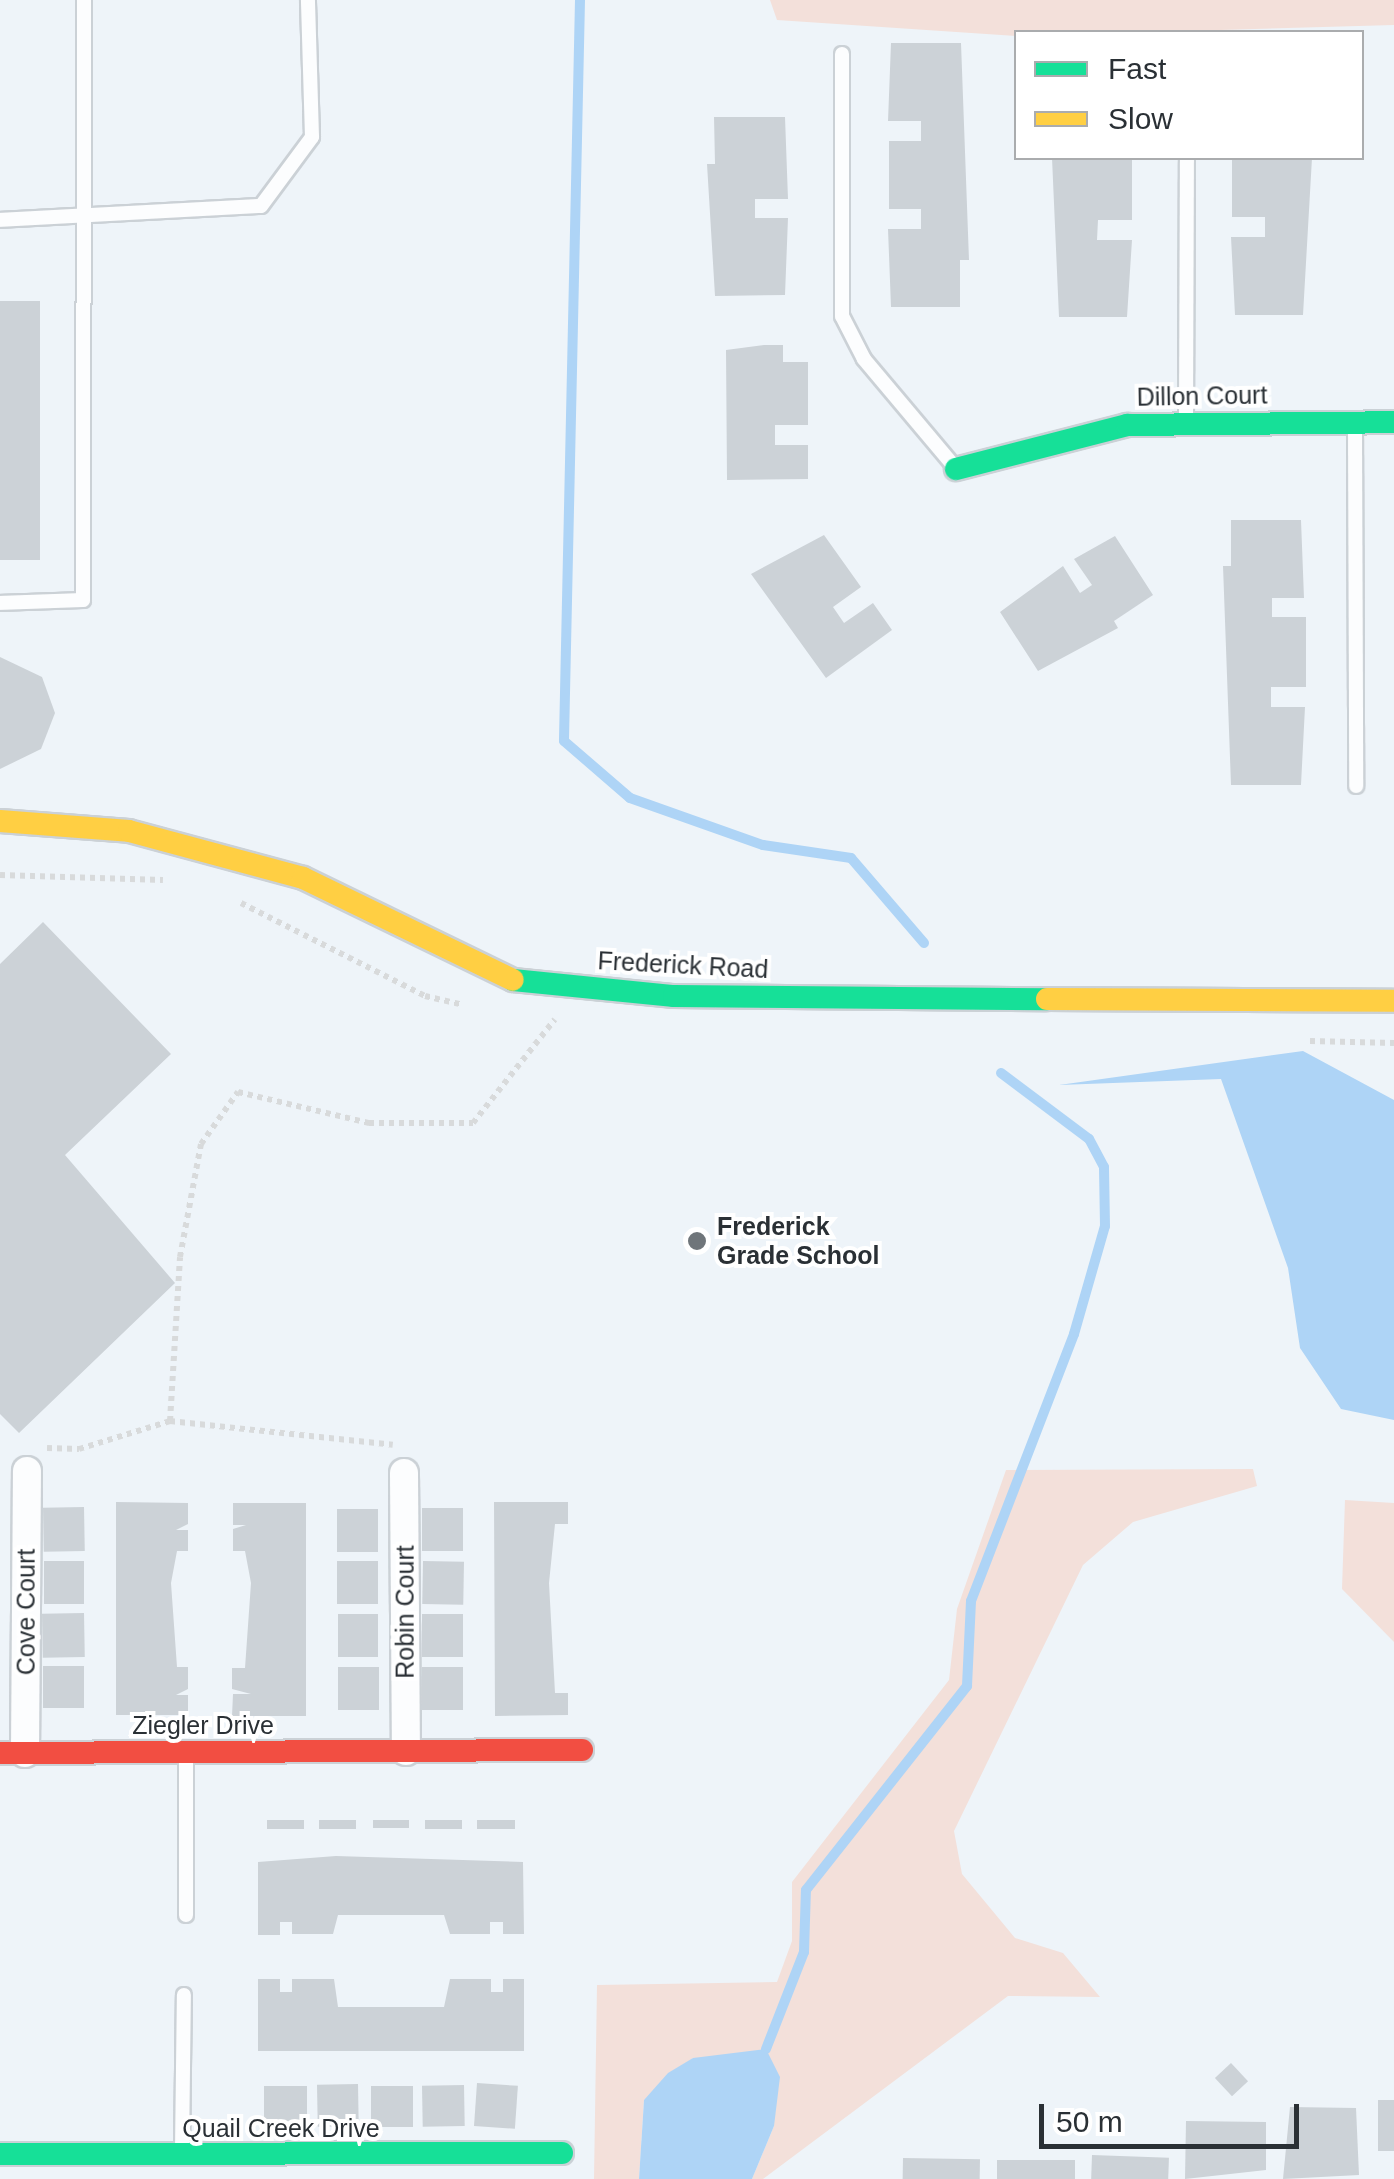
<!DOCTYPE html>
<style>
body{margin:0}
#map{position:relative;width:1394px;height:2179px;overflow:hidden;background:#eef4f9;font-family:Helvetica,sans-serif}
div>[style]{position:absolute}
.green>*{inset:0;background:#f3e0da}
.water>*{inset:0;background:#aed4f6}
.stream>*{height:10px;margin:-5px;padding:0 5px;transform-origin:5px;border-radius:5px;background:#aed4f6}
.building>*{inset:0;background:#ccd2d7;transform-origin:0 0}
.path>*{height:6px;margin-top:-3px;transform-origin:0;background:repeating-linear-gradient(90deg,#d8dadb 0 5px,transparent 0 10px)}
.roads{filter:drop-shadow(2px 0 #cbd1d6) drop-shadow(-2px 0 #cbd1d6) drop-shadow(0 2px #cbd1d6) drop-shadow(0 -2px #cbd1d6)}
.lane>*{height:14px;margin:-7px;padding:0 7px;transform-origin:7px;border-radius:7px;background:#fcfdfe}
.street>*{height:28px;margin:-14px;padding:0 14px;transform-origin:14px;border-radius:14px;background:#fcfdfe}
.fast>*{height:22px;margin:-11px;padding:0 11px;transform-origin:11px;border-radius:11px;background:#16e098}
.slow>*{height:22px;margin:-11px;padding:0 11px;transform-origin:11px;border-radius:11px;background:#ffcf43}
.jam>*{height:22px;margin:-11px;padding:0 11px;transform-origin:11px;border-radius:11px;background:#f24e42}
.dots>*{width:28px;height:28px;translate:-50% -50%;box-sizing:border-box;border:5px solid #fff;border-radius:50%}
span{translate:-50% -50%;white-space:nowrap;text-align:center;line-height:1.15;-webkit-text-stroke:8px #fff;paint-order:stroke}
.street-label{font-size:25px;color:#2a3035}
.poi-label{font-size:25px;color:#2a3035;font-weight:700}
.left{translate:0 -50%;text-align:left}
.legend{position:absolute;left:1014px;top:30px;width:350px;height:130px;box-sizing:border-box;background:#fff;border:2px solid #aaacae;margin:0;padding:12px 18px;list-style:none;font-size:30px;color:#2a3035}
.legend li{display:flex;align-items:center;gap:20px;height:50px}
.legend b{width:50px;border:2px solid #aaacae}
.scale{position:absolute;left:1039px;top:2104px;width:260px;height:45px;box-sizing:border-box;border:5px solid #2a3035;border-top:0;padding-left:12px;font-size:30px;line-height:35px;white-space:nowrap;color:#2a3035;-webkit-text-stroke:8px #fff;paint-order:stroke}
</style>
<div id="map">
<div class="green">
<i style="clip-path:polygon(770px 0,1394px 0,1394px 25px,1016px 36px,777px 20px)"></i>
<i style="clip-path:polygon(1253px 1469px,1257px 1486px,1133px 1522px,1083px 1565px,954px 1831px,962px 1874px,1015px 1938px,1063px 1953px,1100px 1997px,1008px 1996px,763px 2179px,752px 2179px,774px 2126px,693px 2058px,644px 2100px,639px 2179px,594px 2179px,597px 1985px,777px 1982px,792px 1941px,792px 1882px,949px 1680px,957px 1609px,1006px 1470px)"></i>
<i style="clip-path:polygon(1345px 1500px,1394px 1503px,1394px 1642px,1342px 1589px)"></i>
</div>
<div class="water">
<i style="clip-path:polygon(1303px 1051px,1394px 1100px,1394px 1420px,1341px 1409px,1300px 1348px,1288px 1268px,1221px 1079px,1059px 1085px)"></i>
<i style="clip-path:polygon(766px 2049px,780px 2077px,774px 2126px,752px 2179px,639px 2179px,644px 2100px,668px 2073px,693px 2058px)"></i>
</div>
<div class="stream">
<i style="left:580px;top:0;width:741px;rotate:91.24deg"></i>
<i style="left:564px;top:741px;width:87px;rotate:40.8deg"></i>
<i style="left:630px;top:798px;width:141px;rotate:19.5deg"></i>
<i style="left:763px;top:845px;width:89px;rotate:8.4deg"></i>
<i style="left:851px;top:858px;width:112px;rotate:49.3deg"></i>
<i style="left:766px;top:2049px;width:104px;rotate:-68.6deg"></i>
<i style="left:804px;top:1952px;width:62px;rotate:-88.2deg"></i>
<i style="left:806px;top:1890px;width:260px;rotate:-51.7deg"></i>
<i style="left:967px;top:1686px;width:85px;rotate:-87.3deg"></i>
<i style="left:971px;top:1601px;width:286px;rotate:-68.9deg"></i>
<i style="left:1074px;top:1334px;width:112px;rotate:-74deg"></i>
<i style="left:1105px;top:1226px;width:59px;rotate:-91deg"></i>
<i style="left:1104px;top:1167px;width:32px;rotate:-118deg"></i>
<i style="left:1089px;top:1139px;width:110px;rotate:-143.1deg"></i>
</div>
<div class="building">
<i style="clip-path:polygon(891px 43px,961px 43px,969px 260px,960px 260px,960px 307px,891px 307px,888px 229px,921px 229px,921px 209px,889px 209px,889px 141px,921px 141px,921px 121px,888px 121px)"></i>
<i style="clip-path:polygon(714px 117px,785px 117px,788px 199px,755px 199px,755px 218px,788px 218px,785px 295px,715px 296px,707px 164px,715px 164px)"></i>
<i style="clip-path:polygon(1052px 158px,1132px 158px,1132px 220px,1098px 220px,1097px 240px,1132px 240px,1127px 317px,1059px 317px)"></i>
<i style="clip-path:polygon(1232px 158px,1312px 158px,1303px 315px,1235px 315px,1231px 237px,1265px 237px,1265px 217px,1232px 217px)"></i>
<i style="left:0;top:301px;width:40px;height:259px"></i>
<i style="clip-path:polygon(764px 345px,783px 345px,783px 362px,808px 362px,808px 425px,775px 425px,775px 445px,808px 445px,808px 479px,727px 480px,726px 350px)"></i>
<i style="clip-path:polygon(1231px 520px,1301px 520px,1304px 598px,1272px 598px,1272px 617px,1306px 617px,1306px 687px,1271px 687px,1271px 707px,1305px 707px,1301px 785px,1231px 785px,1223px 566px,1231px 566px)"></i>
<i style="clip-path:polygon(824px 535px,861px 587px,833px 607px,844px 623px,873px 603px,892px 630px,826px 678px,751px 574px)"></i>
<i style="clip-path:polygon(1115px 536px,1153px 595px,1114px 621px,1118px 628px,1038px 671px,1000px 612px,1063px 566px,1080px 593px,1092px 585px,1074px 559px)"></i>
<i style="clip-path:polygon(0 657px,42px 677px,55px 713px,41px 749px,0 769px)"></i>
<i style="clip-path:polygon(43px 922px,171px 1054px,65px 1155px,175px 1283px,19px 1433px,0 1414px,0 964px)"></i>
<i style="clip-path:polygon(116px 1502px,188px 1503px,188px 1524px,176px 1530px,188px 1530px,188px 1551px,177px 1551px,171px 1583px,177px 1667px,188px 1667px,188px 1689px,176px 1695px,188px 1695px,188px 1715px,116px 1715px)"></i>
<i style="clip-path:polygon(494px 1502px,568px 1502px,568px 1524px,555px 1524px,549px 1583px,555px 1693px,568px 1693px,568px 1715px,495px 1716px)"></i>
<i style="clip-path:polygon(233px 1503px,306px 1503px,306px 1716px,232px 1716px,233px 1694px,251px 1694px,232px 1689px,232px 1668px,245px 1668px,251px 1583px,245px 1551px,233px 1551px,233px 1529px,246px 1525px,233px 1525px)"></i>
<i style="left:84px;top:1507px;width:44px;height:41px;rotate:89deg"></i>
<i style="left:463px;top:1508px;width:43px;height:41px;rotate:90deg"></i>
<i style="left:337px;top:1509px;width:41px;height:43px"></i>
<i style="left:84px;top:1561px;width:43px;height:40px;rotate:90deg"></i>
<i style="left:337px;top:1561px;width:41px;height:43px"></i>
<i style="left:423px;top:1561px;width:41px;height:43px;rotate:1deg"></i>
<i style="left:84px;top:1613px;width:44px;height:42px;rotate:89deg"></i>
<i style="left:338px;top:1614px;width:40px;height:43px"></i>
<i style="left:422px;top:1614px;width:41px;height:43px"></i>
<i style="left:84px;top:1666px;width:42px;height:41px;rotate:90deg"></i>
<i style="left:338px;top:1667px;width:41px;height:43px"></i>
<i style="left:422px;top:1667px;width:41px;height:43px"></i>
<i style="left:267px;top:1820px;width:37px;height:9px"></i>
<i style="left:319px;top:1820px;width:37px;height:9px"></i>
<i style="left:373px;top:1820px;width:36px;height:8px"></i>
<i style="left:425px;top:1820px;width:37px;height:9px"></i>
<i style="left:477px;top:1820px;width:38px;height:9px"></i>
<i style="clip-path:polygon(336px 1856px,523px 1862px,524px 1934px,503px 1934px,503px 1922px,490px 1922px,490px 1934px,450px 1934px,444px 1915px,338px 1915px,333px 1934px,292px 1934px,292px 1922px,280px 1922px,280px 1935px,258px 1935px,258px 1862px)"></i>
<i style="clip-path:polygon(258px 1979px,280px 1979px,280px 1992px,292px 1992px,292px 1979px,334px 1979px,338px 2007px,444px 2007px,450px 1979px,491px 1979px,491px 1992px,503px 1992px,503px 1979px,524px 1979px,524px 2051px,258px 2051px)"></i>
<i style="left:1231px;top:2063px;width:25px;height:22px;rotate:47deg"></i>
<i style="left:477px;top:2083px;width:41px;height:43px;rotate:4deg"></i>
<i style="left:358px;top:2084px;width:42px;height:41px;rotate:89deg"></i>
<i style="left:464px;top:2085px;width:41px;height:42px;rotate:89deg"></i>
<i style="left:264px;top:2086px;width:43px;height:41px"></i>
<i style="left:371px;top:2086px;width:42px;height:41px"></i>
<i style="left:1378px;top:2100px;width:16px;height:51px"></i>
<i style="clip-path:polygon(1290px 2107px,1356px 2108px,1359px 2175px,1283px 2179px)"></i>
<i style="clip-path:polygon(1186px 2121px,1266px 2122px,1266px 2170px,1185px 2179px)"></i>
<i style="left:1092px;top:2155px;width:77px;height:24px;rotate:2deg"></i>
<i style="left:903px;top:2158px;width:77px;height:21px;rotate:1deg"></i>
<i style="left:997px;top:2160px;width:78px;height:19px"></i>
</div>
<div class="path">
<i style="left:0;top:875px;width:163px;rotate:1.8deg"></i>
<i style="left:241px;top:903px;width:206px;rotate:26.8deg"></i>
<i style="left:425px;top:996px;width:37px;rotate:13deg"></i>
<i style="left:1310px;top:1041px;width:84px;rotate:1.4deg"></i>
<i style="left:170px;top:1421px;width:224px;rotate:6.1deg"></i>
<i style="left:47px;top:1448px;width:32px;rotate:2deg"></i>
<i style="left:79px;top:1449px;width:95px;rotate:-17.1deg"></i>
<i style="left:170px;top:1421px;width:164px;rotate:-86.5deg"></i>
<i style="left:180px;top:1257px;width:115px;rotate:-79.5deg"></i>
<i style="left:201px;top:1144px;width:64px;rotate:-54.6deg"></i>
<i style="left:238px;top:1092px;width:135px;rotate:13.3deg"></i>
<i style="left:369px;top:1123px;width:104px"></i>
<i style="left:473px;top:1123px;width:132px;rotate:-51.7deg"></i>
</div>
<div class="roads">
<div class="lane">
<i style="left:842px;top:54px;width:262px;rotate:90deg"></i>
<i style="left:842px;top:316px;width:48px;rotate:62.9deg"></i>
<i style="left:864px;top:359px;width:138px;rotate:50deg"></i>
<i style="left:0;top:220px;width:261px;rotate:-3.1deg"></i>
<i style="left:261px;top:206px;width:86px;rotate:-53.5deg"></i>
<i style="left:312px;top:137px;width:137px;rotate:-91.7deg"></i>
<i style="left:1186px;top:422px;width:264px;rotate:-89.8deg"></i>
<i style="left:1355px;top:428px;width:358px;rotate:89.8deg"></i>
<i style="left:0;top:603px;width:83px;rotate:-2.1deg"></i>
<i style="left:83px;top:600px;width:600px;rotate:-89.9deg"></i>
<i style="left:186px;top:1753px;width:162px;rotate:90deg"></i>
<i style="left:182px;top:2150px;width:155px;rotate:-89.3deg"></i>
</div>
<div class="street">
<i style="left:404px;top:1473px;width:278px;rotate:89.6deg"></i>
<i style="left:25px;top:1753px;width:282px;rotate:-89.6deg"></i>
</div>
<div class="fast">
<i style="left:956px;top:469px;width:177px;rotate:-14.4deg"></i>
<i style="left:1127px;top:425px;width:267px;rotate:-0.6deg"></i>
<i style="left:513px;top:980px;width:162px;rotate:5.7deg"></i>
<i style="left:674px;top:996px;width:373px;rotate:0.5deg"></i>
<i style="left:0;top:2154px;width:562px;rotate:-0.1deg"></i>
</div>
<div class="slow">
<i style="left:0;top:821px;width:129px;rotate:4.4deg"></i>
<i style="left:129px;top:831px;width:180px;rotate:15.1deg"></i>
<i style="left:303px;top:878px;width:233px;rotate:25.9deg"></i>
<i style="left:1047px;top:999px;width:347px;rotate:0.3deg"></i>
</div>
<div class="jam">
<i style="left:0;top:1753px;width:582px;rotate:-0.3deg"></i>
</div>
</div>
<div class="dots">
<i style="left:697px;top:1241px;background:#6f757a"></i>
</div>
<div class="street-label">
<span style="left:1202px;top:396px;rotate:-1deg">Dillon Court</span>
<span style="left:683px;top:965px;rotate:3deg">Frederick Road</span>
<span style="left:26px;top:1612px;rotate:-90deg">Cove Court</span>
<span style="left:405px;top:1612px;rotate:-90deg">Robin Court</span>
<span style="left:203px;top:1725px">Ziegler Drive</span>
<span style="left:281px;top:2128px">Quail Creek Drive</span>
</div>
<div class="poi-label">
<span class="left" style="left:717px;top:1241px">Frederick<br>Grade School</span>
</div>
<ul class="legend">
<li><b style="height:12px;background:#16e098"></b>Fast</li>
<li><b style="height:12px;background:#ffcf43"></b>Slow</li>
</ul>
<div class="scale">50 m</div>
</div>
